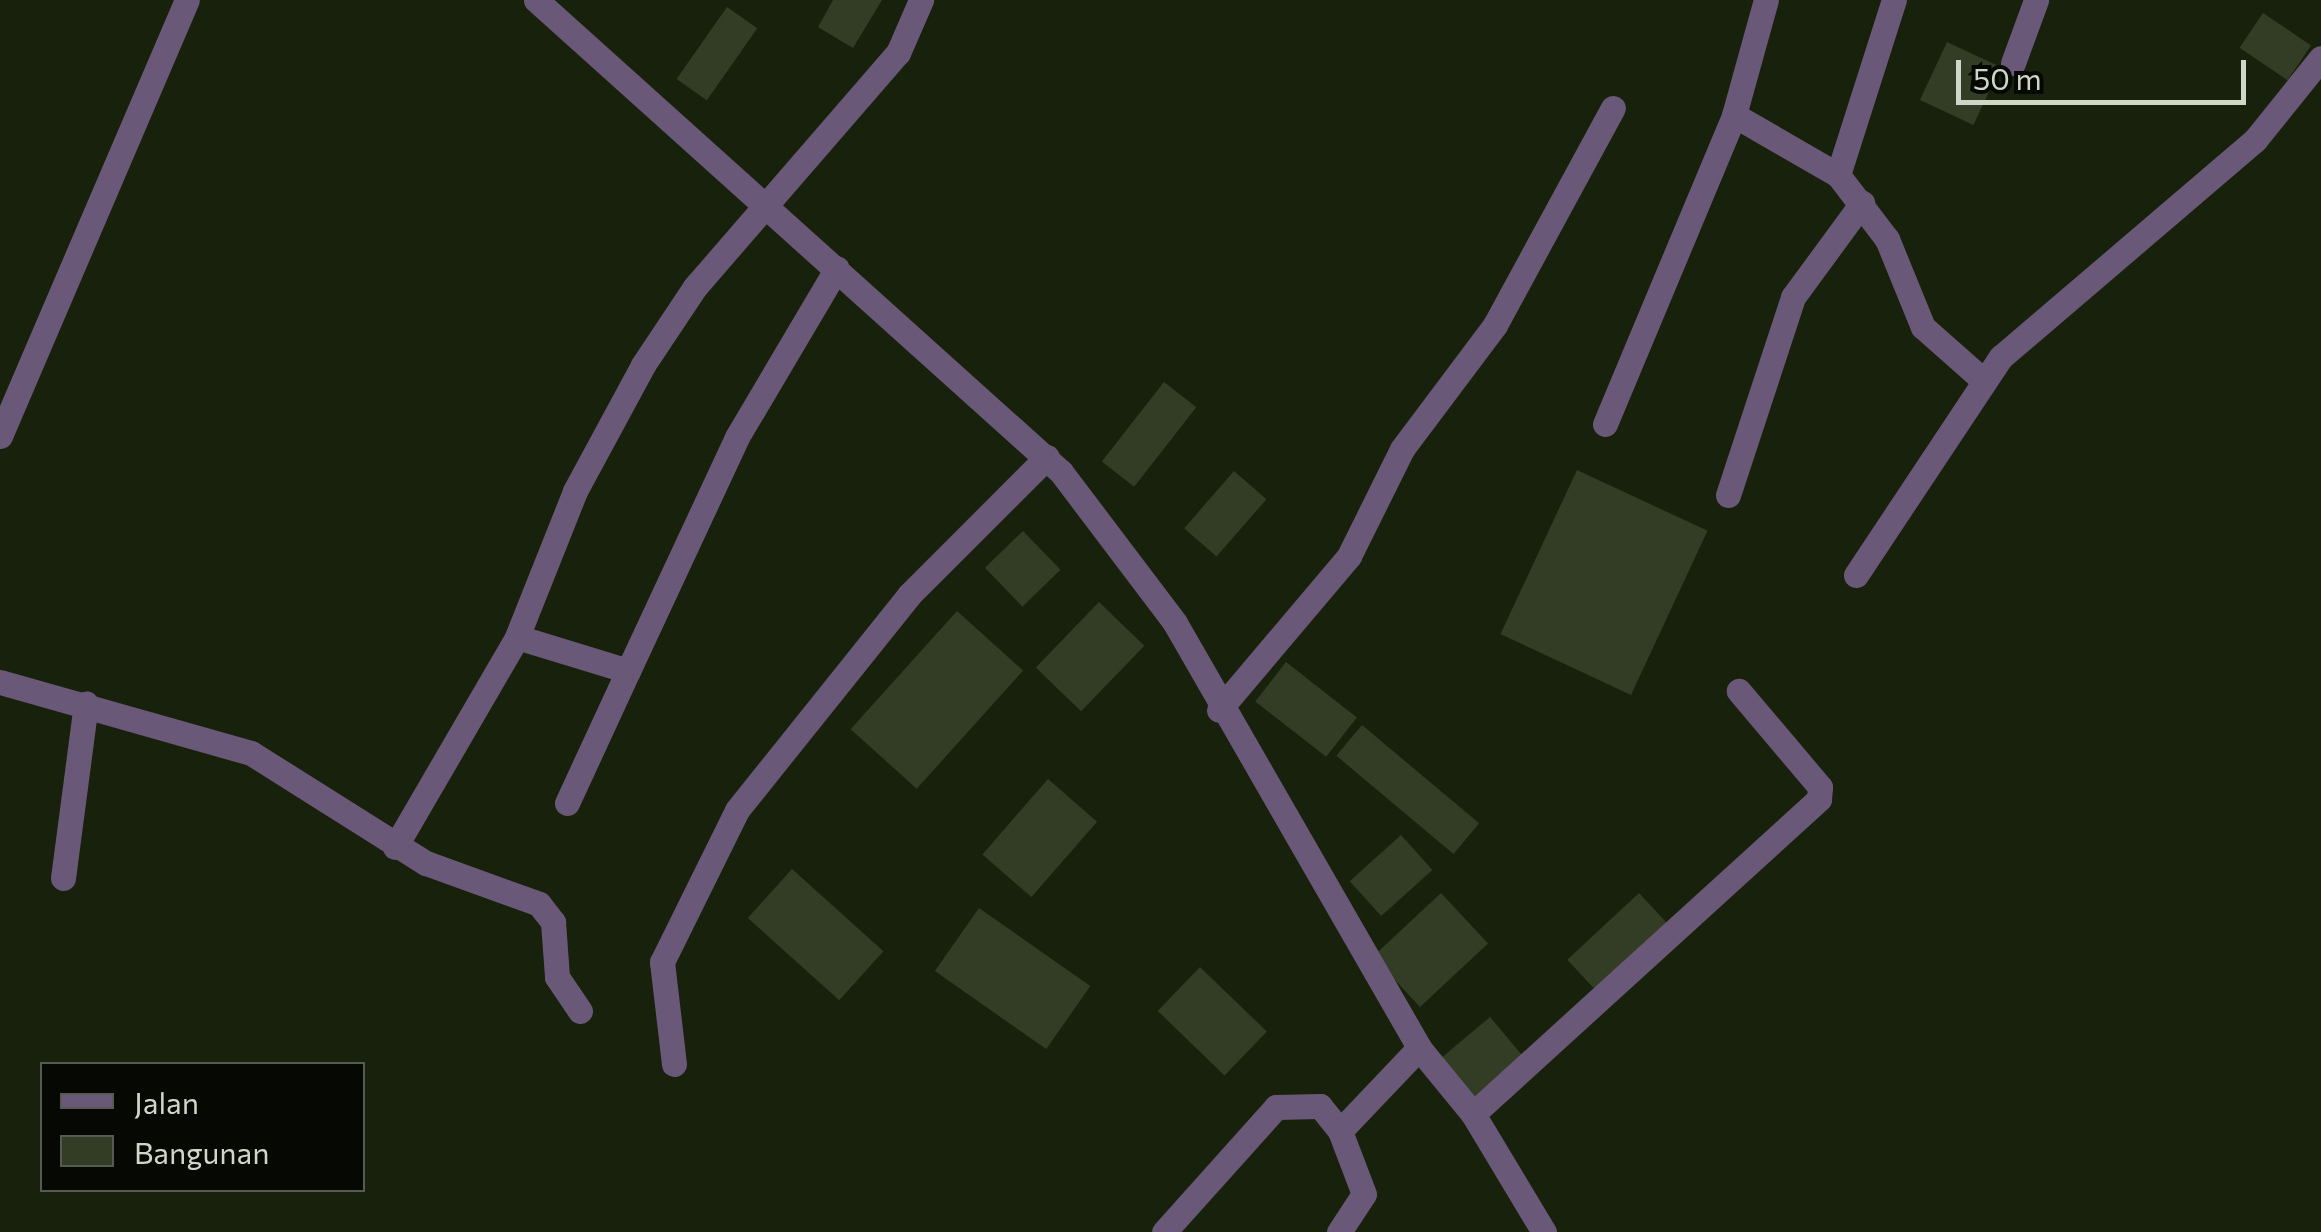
<!DOCTYPE html>
<style>
body{margin:0}
#map{position:relative;width:2321px;height:1232px;overflow:hidden;background:#18210b;font-family:Commissioner,sans-serif}
div>[style]{position:absolute}
.building>*{inset:0;background:#333d25;transform-origin:0 0}
.minor>*{height:25px;margin:-12.5px;padding:0 12.5px;transform-origin:12.5px;border-radius:12.5px;background:#695877}
span{translate:-50% -50%;white-space:nowrap;text-align:center;line-height:1.15;-webkit-text-stroke:9px #060903;paint-order:stroke}
.legend{position:absolute;left:40px;top:1062px;width:325px;height:130px;box-sizing:border-box;background:#060903;border:2px solid #565b52;margin:0;padding:12px 18px;list-style:none;font-size:30px;color:#cfd6c8}
.legend li{display:flex;align-items:center;gap:20px;height:50px}
.legend b{width:50px;border:2px solid #565b52}
.scale{position:absolute;left:1956px;top:60px;width:290px;height:45px;box-sizing:border-box;border:5px solid #cfd6c8;border-top:0;padding-left:12px;font-size:30px;line-height:35px;white-space:nowrap;color:#cfd6c8;-webkit-text-stroke:8px #060903;paint-order:stroke}
</style>
<div id="map">
<div class="building">
<i style="clip-path:polygon(833px 0,882px 0,853px 48px,818px 27px)"></i>
<i style="left:727px;top:7px;width:37px;height:88px;rotate:35deg"></i>
<i style="left:2263px;top:13px;width:58px;height:42px;rotate:34deg"></i>
<i style="left:1947px;top:42px;width:59px;height:64px;rotate:25deg"></i>
<i style="left:1164px;top:382px;width:41px;height:101px;rotate:38deg"></i>
<i style="left:1577px;top:470px;width:144px;height:181px;rotate:25deg"></i>
<i style="left:1234px;top:471px;width:43px;height:76px;rotate:41deg"></i>
<i style="left:1023px;top:531px;width:54px;height:53px;rotate:46deg"></i>
<i style="left:1099px;top:602px;width:63px;height:91px;rotate:44deg"></i>
<i style="left:957px;top:611px;width:89px;height:159px;rotate:42deg"></i>
<i style="left:1286px;top:662px;width:90px;height:50px;rotate:38deg"></i>
<i style="left:1362px;top:725px;width:153px;height:40px;rotate:40deg"></i>
<i style="left:1048px;top:779px;width:65px;height:100px;rotate:41deg"></i>
<i style="left:1401px;top:835px;width:47px;height:69px;rotate:48deg"></i>
<i style="left:792px;top:869px;width:123px;height:66px;rotate:42deg"></i>
<i style="left:1441px;top:893px;width:69px;height:93px;rotate:47deg"></i>
<i style="left:1639px;top:893px;width:44px;height:98px;rotate:47deg"></i>
<i style="left:979px;top:908px;width:136px;height:77px;rotate:35deg"></i>
<i style="left:1200px;top:967px;width:93px;height:61px;rotate:44deg"></i>
<i style="left:1490px;top:1017px;width:52px;height:73px;rotate:50deg"></i>
</div>
<div class="minor">
<i style="left:536px;top:0;width:706px;rotate:41.96deg"></i>
<i style="left:1061px;top:472px;width:189px;rotate:52.9deg"></i>
<i style="left:1175px;top:623px;width:490px;rotate:60.1deg"></i>
<i style="left:1419px;top:1048px;width:85px;rotate:50.7deg"></i>
<i style="left:1473px;top:1114px;width:138px;rotate:59deg"></i>
<i style="left:2013px;top:63px;width:67px;rotate:-69.9deg"></i>
<i style="left:1734px;top:115px;width:120px;rotate:30deg"></i>
<i style="left:1838px;top:175px;width:81px;rotate:52.6deg"></i>
<i style="left:1887px;top:239px;width:95px;rotate:67.8deg"></i>
<i style="left:1923px;top:327px;width:80px;rotate:41.5deg"></i>
<i style="left:1838px;top:175px;width:184px;rotate:-72.3deg"></i>
<i style="left:1605px;top:424px;width:335px;rotate:-67.3deg"></i>
<i style="left:1734px;top:115px;width:119px;rotate:-74.5deg"></i>
<i style="left:0;top:436px;width:474px;rotate:-66.8deg"></i>
<i style="left:1728px;top:495px;width:208px;rotate:-71.8deg"></i>
<i style="left:1793px;top:297px;width:117px;rotate:-53.7deg"></i>
<i style="left:1856px;top:575px;width:262px;rotate:-56.4deg"></i>
<i style="left:2001px;top:357px;width:334px;rotate:-40.5deg"></i>
<i style="left:2255px;top:140px;width:105px;rotate:-51.2deg"></i>
<i style="left:517px;top:637px;width:116px;rotate:17deg"></i>
<i style="left:628px;top:671px;width:258px;rotate:-65deg"></i>
<i style="left:737px;top:437px;width:196px;rotate:-59.4deg"></i>
<i style="left:0;top:682px;width:261px;rotate:15.8deg"></i>
<i style="left:251px;top:753px;width:207px;rotate:32.2deg"></i>
<i style="left:426px;top:863px;width:120px;rotate:19.9deg"></i>
<i style="left:539px;top:904px;width:23px;rotate:52deg"></i>
<i style="left:553px;top:922px;width:55px;rotate:85.8deg"></i>
<i style="left:557px;top:977px;width:41px;rotate:55.9deg"></i>
<i style="left:1219px;top:710px;width:202px;rotate:-49.8deg"></i>
<i style="left:1349px;top:556px;width:119px;rotate:-63.6deg"></i>
<i style="left:1402px;top:449px;width:155px;rotate:-53.1deg"></i>
<i style="left:1495px;top:325px;width:247px;rotate:-61.5deg"></i>
<i style="left:567px;top:803px;width:145px;rotate:-65.2deg"></i>
<i style="left:395px;top:847px;width:243px;rotate:-59.8deg"></i>
<i style="left:517px;top:637px;width:157px;rotate:-68.3deg"></i>
<i style="left:575px;top:491px;width:143px;rotate:-61.6deg"></i>
<i style="left:643px;top:365px;width:94px;rotate:-56.3deg"></i>
<i style="left:695px;top:287px;width:310px;rotate:-49.1deg"></i>
<i style="left:898px;top:53px;width:58px;rotate:-66.5deg"></i>
<i style="left:63px;top:878px;width:176px;rotate:-82.5deg"></i>
<i style="left:674px;top:1064px;width:103px;rotate:-96.7deg"></i>
<i style="left:662px;top:962px;width:169px;rotate:-63.7deg"></i>
<i style="left:737px;top:810px;width:275px;rotate:-51.3deg"></i>
<i style="left:909px;top:595px;width:195px;rotate:-45deg"></i>
<i style="left:1473px;top:1114px;width:468px;rotate:-42.3deg"></i>
<i style="left:1819px;top:799px;width:12px;rotate:-85deg"></i>
<i style="left:1820px;top:787px;width:126px;rotate:-130.2deg"></i>
<i style="left:1164px;top:1232px;width:168px;rotate:-48.1deg"></i>
<i style="left:1276px;top:1107px;width:44px;rotate:-1.3deg"></i>
<i style="left:1320px;top:1106px;width:32px;rotate:51deg"></i>
<i style="left:1339px;top:1232px;width:45px;rotate:-56.7deg"></i>
<i style="left:1364px;top:1194px;width:67px;rotate:-110.9deg"></i>
<i style="left:1340px;top:1131px;width:115px;rotate:-46.4deg"></i>
</div>
<ul class="legend">
<li><b style="height:12px;background:#695877"></b>Jalan</li>
<li><b style="height:28px;background:#333d25"></b>Bangunan</li>
</ul>
<div class="scale">50 m</div>
</div>
